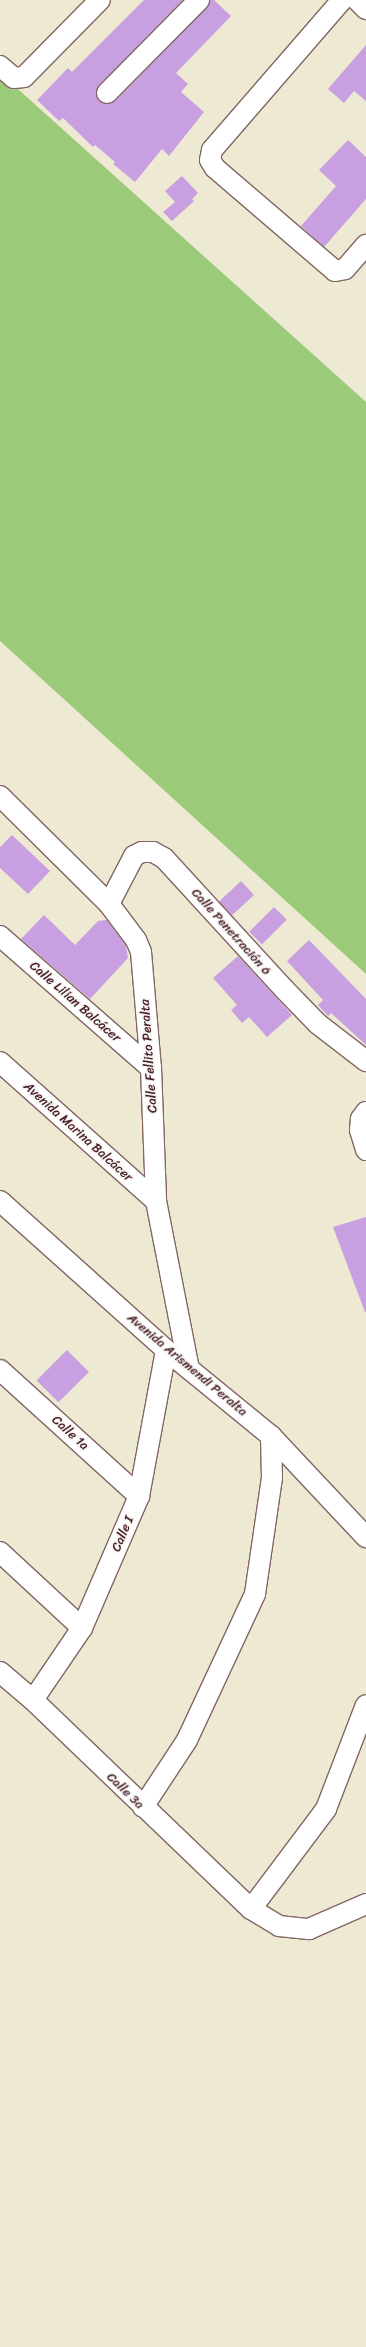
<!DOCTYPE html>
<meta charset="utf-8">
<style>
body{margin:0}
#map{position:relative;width:366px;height:2347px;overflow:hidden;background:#eee9d2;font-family:Sriracha,sans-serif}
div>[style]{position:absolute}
.green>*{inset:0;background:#9bca78}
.building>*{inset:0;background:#c89fe0;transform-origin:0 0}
.roads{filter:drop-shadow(1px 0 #836665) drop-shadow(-1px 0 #836665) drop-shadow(0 1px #836665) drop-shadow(0 -1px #836665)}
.minor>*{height:20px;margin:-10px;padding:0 10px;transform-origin:10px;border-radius:10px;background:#fff}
span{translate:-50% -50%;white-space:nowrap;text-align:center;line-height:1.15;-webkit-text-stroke:3.5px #f6f6f2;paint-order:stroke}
.street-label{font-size:13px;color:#4a1f2b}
</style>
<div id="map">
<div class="green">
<i style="clip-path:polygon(0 73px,366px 402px,366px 974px,0 641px)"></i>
</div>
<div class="building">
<i style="clip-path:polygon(144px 0,183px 0,99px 85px,96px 96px,104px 104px,115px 101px,207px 8px,210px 0,214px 0,231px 16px,176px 73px,188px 84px,181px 92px,204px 112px,169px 156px,162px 149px,135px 182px,113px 164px,115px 162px,95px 145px,93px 147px,63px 118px,59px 121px,37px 100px,68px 68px,72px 72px)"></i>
<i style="clip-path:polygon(366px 45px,366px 101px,354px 91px,344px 103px,328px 89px)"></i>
<i style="clip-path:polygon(348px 140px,366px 157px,366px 199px,324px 247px,301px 226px,336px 186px,319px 170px)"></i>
<i style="clip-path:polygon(182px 176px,198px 193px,192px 199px,194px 201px,172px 221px,163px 212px,175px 202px,165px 191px)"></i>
<i style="clip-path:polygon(12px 835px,50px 871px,28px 894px,0 868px,0 847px)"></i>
<i style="left:241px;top:881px;width:19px;height:30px;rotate:47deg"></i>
<i style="left:274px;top:907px;width:18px;height:35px;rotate:45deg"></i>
<i style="clip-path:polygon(44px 915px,75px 945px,98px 921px,107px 920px,126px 946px,128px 958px,90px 999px,21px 939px)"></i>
<i style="clip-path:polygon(309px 940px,366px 999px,366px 1045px,331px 1013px,328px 1016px,318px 1005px,323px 1000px,287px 961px)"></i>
<i style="clip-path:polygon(238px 956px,292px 1015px,267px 1037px,249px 1017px,242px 1023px,231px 1010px,237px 1005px,213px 978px)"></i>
<i style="clip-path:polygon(366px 1217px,366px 1312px,365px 1312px,333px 1227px)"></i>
<i style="left:67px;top:1350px;width:31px;height:43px;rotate:45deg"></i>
</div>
<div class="roads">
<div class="minor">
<i style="left:342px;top:0;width:198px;rotate:130.9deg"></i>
<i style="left:212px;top:150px;width:10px;rotate:101deg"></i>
<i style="left:210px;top:160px;width:9px;rotate:58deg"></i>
<i style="left:215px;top:168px;width:158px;rotate:40.6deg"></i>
<i style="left:335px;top:271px;width:10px;rotate:-11deg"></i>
<i style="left:345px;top:269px;width:32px;rotate:-49deg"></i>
<i style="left:357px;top:0;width:13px;rotate:45deg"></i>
<i style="left:0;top:66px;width:18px;rotate:41deg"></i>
<i style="left:14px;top:78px;width:10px;rotate:-6deg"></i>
<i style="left:24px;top:77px;width:108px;rotate:-45.4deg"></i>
<i style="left:107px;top:93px;width:131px;rotate:-45.3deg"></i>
<i style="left:0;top:796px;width:153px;rotate:44.7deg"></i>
<i style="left:109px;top:904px;width:45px;rotate:53.1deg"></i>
<i style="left:136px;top:940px;width:13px;rotate:67deg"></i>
<i style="left:141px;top:952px;width:116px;rotate:85.1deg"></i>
<i style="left:151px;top:1068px;width:133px;rotate:87.8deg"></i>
<i style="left:156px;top:1201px;width:171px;rotate:78.9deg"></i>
<i style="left:109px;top:904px;width:54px;rotate:-62.5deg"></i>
<i style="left:134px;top:856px;width:9px;rotate:-27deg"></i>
<i style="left:142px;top:852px;width:11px"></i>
<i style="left:153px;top:852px;width:13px;rotate:29deg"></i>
<i style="left:164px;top:858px;width:179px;rotate:47.5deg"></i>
<i style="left:285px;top:990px;width:47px;rotate:45.9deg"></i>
<i style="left:318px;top:1024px;width:61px;rotate:37.6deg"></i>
<i style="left:0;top:936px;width:201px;rotate:41.2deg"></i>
<i style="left:0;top:1062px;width:209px;rotate:41.7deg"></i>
<i style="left:366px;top:1112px;width:9px;rotate:126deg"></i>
<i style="left:361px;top:1119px;width:11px;rotate:95deg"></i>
<i style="left:360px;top:1130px;width:21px;rotate:73deg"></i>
<i style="left:0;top:1201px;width:223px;rotate:41.9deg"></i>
<i style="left:166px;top:1350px;width:136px;rotate:39.3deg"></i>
<i style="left:271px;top:1436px;width:139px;rotate:46.8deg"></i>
<i style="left:0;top:1370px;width:188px;rotate:42.2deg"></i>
<i style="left:0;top:1552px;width:112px;rotate:42.8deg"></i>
<i style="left:0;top:1672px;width:43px;rotate:40.3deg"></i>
<i style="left:33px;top:1700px;width:302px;rotate:43.8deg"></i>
<i style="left:251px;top:1909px;width:33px;rotate:31deg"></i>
<i style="left:279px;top:1926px;width:30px;rotate:6deg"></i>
<i style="left:309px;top:1929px;width:62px;rotate:-23.7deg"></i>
<i style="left:33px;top:1700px;width:87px;rotate:-55.8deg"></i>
<i style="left:82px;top:1628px;width:144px;rotate:-66.6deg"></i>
<i style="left:139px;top:1496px;width:148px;rotate:-79.5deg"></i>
<i style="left:143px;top:1807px;width:80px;rotate:-56.7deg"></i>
<i style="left:187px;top:1740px;width:161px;rotate:-65deg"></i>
<i style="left:255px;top:1594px;width:117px;rotate:-81.7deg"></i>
<i style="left:272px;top:1478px;width:42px;rotate:-91.4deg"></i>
<i style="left:251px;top:1909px;width:125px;rotate:-53.1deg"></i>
<i style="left:326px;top:1809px;width:111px;rotate:-69deg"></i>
</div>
</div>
<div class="street-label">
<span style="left:231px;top:932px;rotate:48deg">Calle Penetración 6</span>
<span style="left:75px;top:1002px;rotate:41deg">Calle Lilian Balcácer</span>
<span style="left:149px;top:1056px;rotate:-94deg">Calle Fellito Peralta</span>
<span style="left:78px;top:1132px;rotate:42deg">Avenida Marina Balcácer</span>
<span style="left:187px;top:1365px;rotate:40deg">Avenida Arismendi Peralta</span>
<span style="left:70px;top:1433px;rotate:42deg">Calle 1a</span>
<span style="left:123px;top:1534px;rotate:-67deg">Calle I</span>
<span style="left:125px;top:1791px;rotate:44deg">Calle 3a</span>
</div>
</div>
